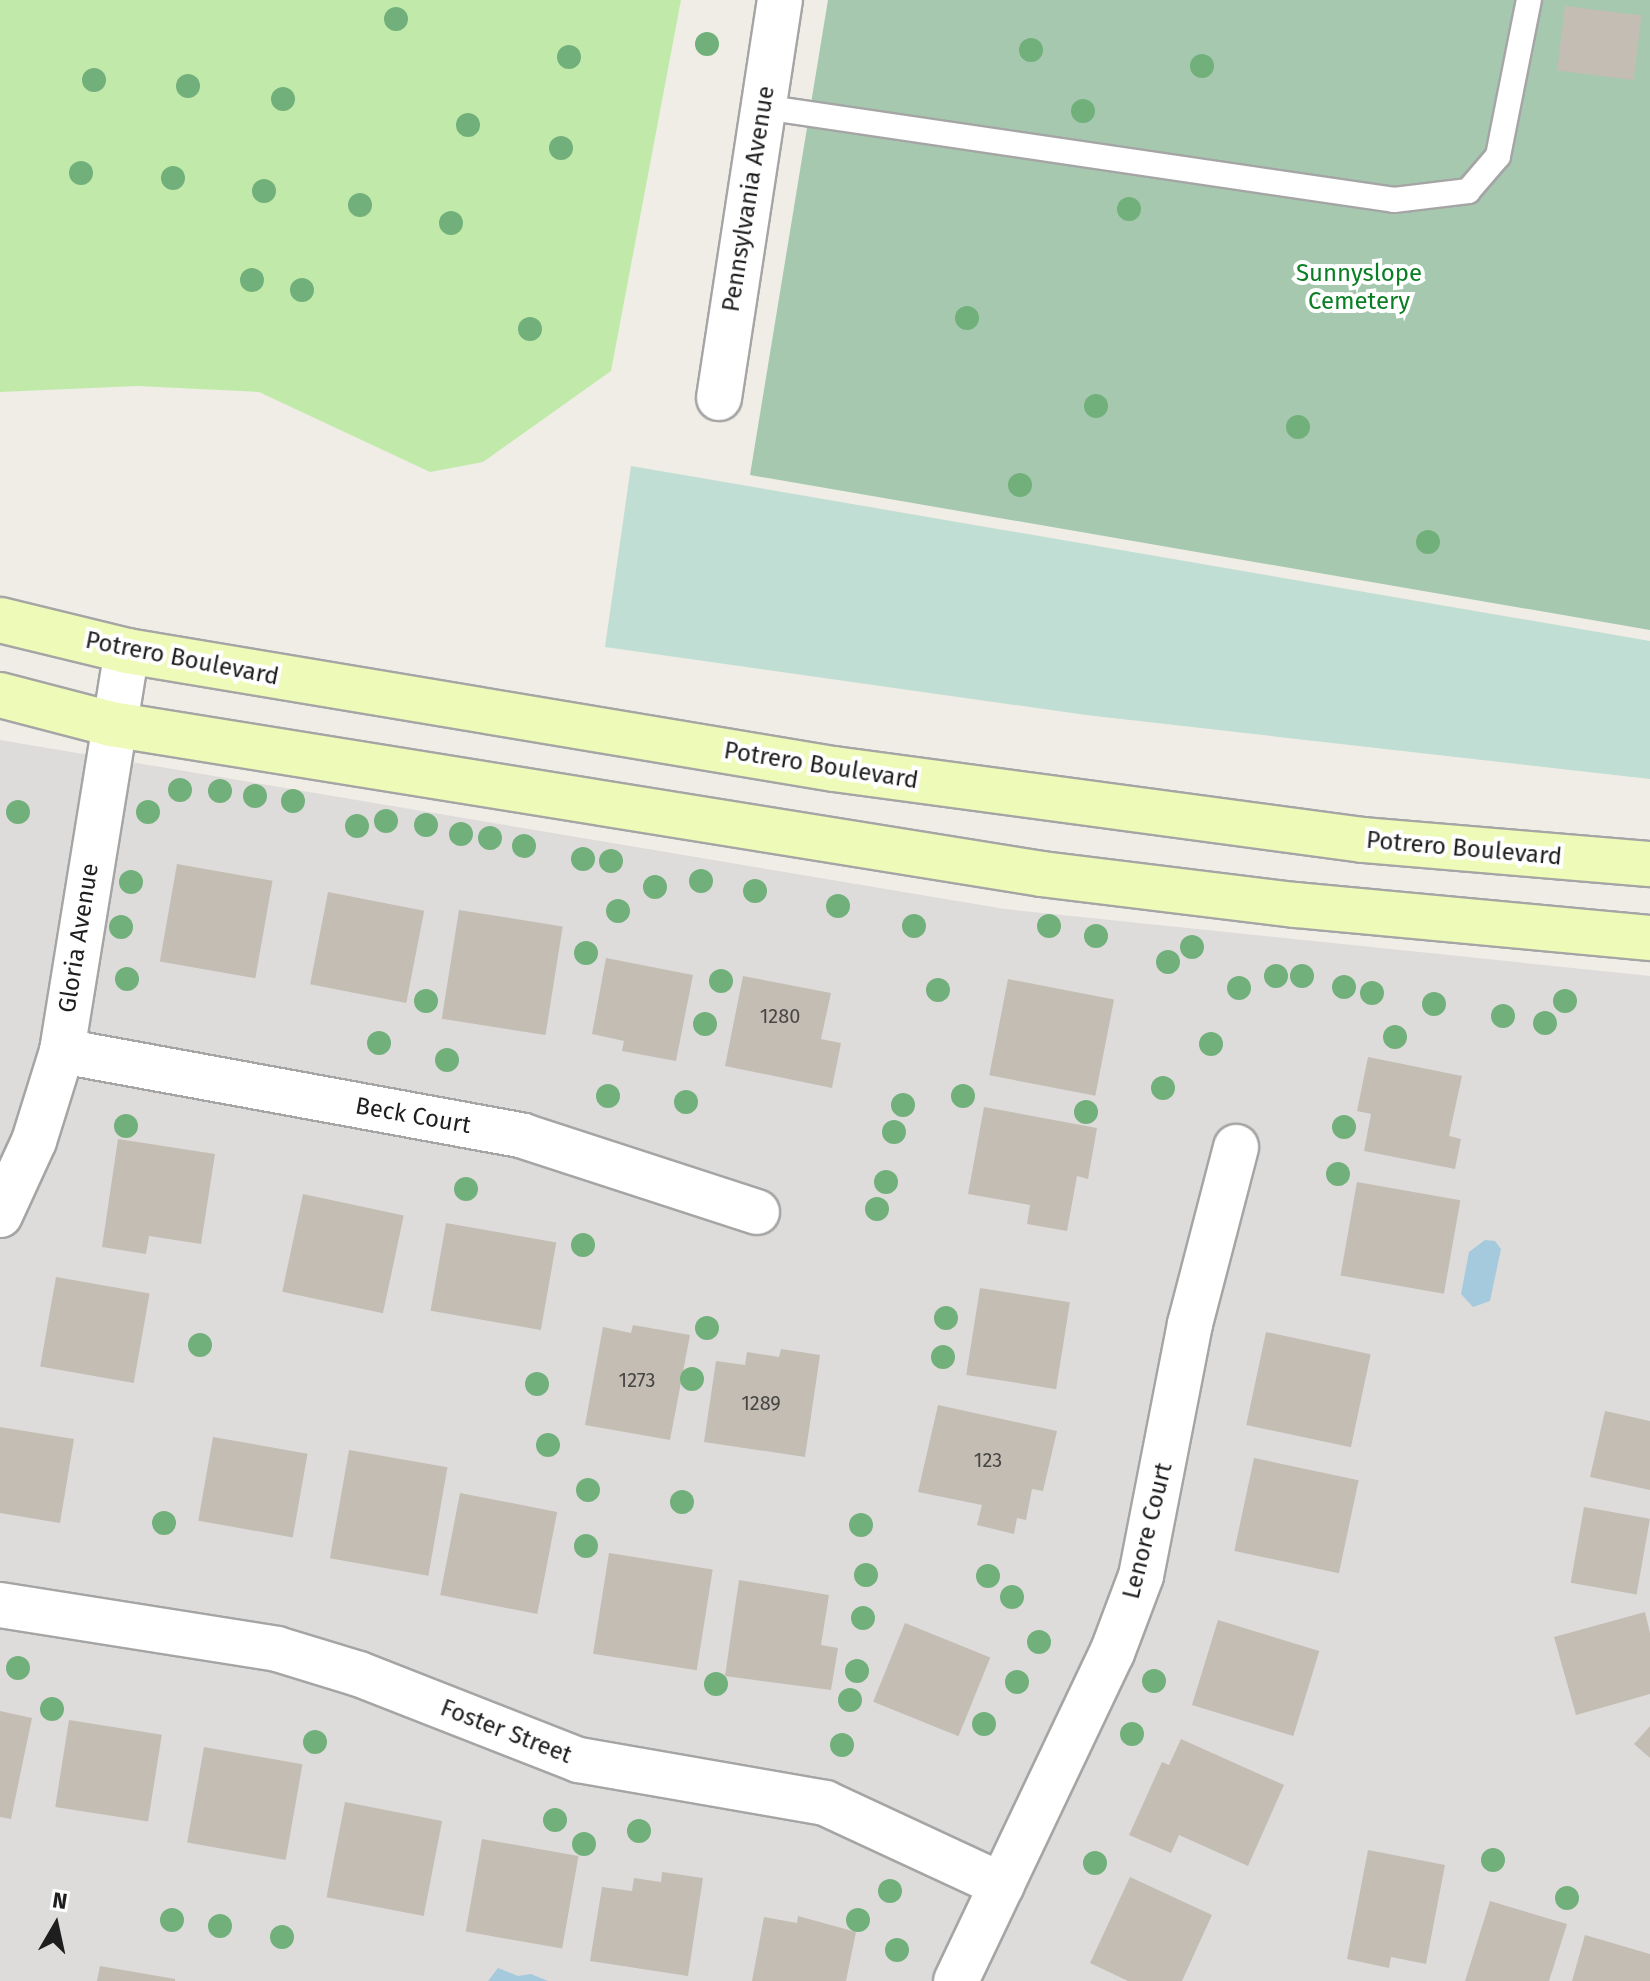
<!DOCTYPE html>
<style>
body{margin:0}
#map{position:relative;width:1650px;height:1981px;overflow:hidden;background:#efede5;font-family:"Fira Sans",sans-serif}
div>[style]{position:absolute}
.residential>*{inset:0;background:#dddcdb}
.grass>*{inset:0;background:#c1eaaa}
.wetland>*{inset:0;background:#c1ded4}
.cemetery>*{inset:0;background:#a5c8af}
.water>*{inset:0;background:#a5c9dd}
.building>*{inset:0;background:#c4bdb4;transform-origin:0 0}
.roads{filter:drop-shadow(2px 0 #a5a5a5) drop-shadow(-2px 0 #a5a5a5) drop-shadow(0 2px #a5a5a5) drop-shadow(0 -2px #a5a5a5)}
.lane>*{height:24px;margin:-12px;padding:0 12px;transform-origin:12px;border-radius:12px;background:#fff}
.street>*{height:44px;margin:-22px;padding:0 22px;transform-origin:22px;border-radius:22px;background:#fff}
.secondary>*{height:44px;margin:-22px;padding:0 22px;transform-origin:22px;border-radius:22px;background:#eefab8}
.trees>*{width:24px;height:24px;margin:-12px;border-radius:50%;background:#72b07b}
span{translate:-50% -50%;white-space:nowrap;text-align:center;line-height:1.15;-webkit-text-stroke:8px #fff;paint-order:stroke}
.number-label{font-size:20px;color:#484644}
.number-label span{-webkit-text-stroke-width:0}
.street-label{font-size:24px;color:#1e1e1e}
.park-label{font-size:24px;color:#0b7e24}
.north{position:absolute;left:16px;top:1885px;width:80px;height:80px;-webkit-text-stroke:6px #fff;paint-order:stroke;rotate:9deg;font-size:22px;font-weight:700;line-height:32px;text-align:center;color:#1e1e1e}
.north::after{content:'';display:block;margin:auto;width:28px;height:36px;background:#1e1e1e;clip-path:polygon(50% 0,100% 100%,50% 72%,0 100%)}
</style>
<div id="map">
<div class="residential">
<i style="clip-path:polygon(0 740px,1005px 909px,1650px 976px,1650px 1981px,0 1981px)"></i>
</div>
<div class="grass">
<i style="clip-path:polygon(0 0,681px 0,611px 371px,483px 462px,430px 472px,259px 392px,137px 386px,0 392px)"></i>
</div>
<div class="wetland">
<i style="clip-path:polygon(631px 466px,1650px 641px,1650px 779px,1086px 715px,605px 647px)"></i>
</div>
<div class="cemetery">
<i style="clip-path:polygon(828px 0,1650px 0,1650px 630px,750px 475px)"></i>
</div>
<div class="water">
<i style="clip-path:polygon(1485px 1240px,1495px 1241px,1501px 1249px,1490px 1301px,1473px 1307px,1461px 1294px,1469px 1252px)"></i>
<i style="clip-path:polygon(498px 1968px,518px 1976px,531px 1974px,548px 1981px,488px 1981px)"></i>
</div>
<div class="building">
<i style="left:1565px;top:6px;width:77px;height:65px;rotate:7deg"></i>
<i style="left:177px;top:864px;width:97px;height:99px;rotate:10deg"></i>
<i style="left:328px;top:892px;width:98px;height:94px;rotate:11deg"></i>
<i style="left:459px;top:910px;width:105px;height:110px;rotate:9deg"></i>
<i style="clip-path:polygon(606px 958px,693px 975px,676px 1061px,622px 1051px,624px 1041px,592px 1034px)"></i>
<i style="clip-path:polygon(743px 976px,831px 993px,821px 1039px,841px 1043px,832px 1088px,725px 1066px)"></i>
<i style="left:1008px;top:979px;width:108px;height:98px;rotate:11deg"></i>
<i style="clip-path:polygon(1368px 1057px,1462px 1076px,1449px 1136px,1461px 1139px,1455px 1169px,1364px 1151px,1371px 1114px,1357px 1111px)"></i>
<i style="clip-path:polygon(984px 1107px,1097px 1128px,1088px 1179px,1077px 1176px,1067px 1231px,1027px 1224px,1030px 1205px,968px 1194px)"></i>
<i style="clip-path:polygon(118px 1139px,215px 1154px,201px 1244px,149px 1236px,146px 1254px,102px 1247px)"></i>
<i style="left:1357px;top:1182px;width:105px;height:95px;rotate:10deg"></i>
<i style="left:303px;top:1194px;width:103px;height:100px;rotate:12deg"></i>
<i style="left:446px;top:1223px;width:112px;height:89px;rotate:10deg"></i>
<i style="left:56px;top:1277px;width:95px;height:91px;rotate:10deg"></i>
<i style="left:980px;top:1288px;width:91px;height:88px;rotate:9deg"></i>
<i style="clip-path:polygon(633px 1325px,690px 1335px,670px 1440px,585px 1425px,603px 1327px,631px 1333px)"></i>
<i style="left:1266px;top:1332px;width:107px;height:95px;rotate:12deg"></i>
<i style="clip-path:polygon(781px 1349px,820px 1355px,805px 1457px,704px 1442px,716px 1361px,745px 1365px,747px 1352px,779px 1357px)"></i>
<i style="clip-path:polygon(938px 1405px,1057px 1431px,1043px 1491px,1032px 1489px,1026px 1520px,1017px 1518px,1014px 1534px,977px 1525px,982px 1505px,918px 1492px)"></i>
<i style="clip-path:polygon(1605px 1411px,1650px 1421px,1650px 1490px,1590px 1477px)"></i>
<i style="clip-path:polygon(0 1427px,74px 1439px,60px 1523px,0 1513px)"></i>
<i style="left:213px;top:1437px;width:96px;height:85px;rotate:10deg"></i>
<i style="left:349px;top:1450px;width:100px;height:110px;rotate:10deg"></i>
<i style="left:1254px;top:1458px;width:107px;height:95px;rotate:12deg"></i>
<i style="left:460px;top:1493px;width:99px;height:104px;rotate:11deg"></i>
<i style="left:1584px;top:1507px;width:67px;height:77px;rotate:10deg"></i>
<i style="left:609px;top:1553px;width:105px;height:102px;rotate:9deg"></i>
<i style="clip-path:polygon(739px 1580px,829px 1595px,821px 1645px,838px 1648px,831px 1690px,725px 1676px)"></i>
<i style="clip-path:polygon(1645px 1612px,1650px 1633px,1650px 1694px,1576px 1715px,1554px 1637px)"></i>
<i style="left:1218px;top:1620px;width:106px;height:89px;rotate:17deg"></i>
<i style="left:905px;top:1623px;width:92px;height:85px;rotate:22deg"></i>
<i style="clip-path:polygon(0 1711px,32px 1718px,11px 1819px,0 1817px)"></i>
<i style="left:69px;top:1720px;width:94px;height:88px;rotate:9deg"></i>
<i style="clip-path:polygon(1650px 1726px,1650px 1758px,1634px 1744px)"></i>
<i style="clip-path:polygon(1181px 1739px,1284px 1785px,1248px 1866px,1179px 1835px,1171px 1853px,1129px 1835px,1162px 1762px,1169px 1765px)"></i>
<i style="left:204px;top:1747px;width:100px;height:97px;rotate:10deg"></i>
<i style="left:345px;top:1802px;width:99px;height:97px;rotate:11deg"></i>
<i style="left:482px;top:1839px;width:98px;height:94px;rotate:10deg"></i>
<i style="clip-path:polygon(1368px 1850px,1445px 1865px,1426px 1964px,1391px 1957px,1389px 1968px,1347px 1959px)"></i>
<i style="clip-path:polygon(662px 1872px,703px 1878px,688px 1976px,590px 1961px,602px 1887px,632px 1891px,634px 1878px,661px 1882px)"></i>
<i style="clip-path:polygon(1130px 1877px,1212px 1915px,1182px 1981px,1128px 1981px,1090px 1963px)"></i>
<i style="clip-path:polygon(1490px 1901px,1567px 1924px,1549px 1981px,1465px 1981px)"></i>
<i style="clip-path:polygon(798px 1916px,856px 1932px,846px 1981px,752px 1981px,764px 1917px,797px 1923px)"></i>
<i style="clip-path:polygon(1585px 1935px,1650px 1954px,1650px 1981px,1572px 1981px)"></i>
<i style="clip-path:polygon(100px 1966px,175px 1979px,175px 1981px,97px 1981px)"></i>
</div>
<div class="roads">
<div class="lane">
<i style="left:763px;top:107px;width:638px;rotate:8.38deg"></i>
<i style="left:1394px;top:200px;width:75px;rotate:-6.9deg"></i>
<i style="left:1468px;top:191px;width:46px;rotate:-49.4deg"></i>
<i style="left:1498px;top:156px;width:159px;rotate:-78.8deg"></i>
</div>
<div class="street">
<i style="left:719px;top:398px;width:403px;rotate:-81.3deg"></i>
<i style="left:62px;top:1051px;width:469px;rotate:10.4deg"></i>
<i style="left:523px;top:1136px;width:246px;rotate:18deg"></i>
<i style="left:0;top:1215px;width:81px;rotate:-65.3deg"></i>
<i style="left:34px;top:1141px;width:94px;rotate:-72.7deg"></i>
<i style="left:62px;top:1051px;width:405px;rotate:-80.8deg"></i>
<i style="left:0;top:1605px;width:280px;rotate:9deg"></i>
<i style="left:277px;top:1649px;width:86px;rotate:17deg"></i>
<i style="left:359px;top:1674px;width:236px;rotate:21.4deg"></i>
<i style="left:579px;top:1760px;width:250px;rotate:9.9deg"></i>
<i style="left:825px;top:1803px;width:195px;rotate:24.9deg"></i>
<i style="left:956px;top:1981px;width:363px;rotate:-64.6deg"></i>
<i style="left:1112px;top:1653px;width:82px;rotate:-69.4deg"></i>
<i style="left:1141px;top:1576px;width:257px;rotate:-79deg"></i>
<i style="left:1190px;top:1324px;width:183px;rotate:-75.4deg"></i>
</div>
<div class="secondary">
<i style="left:0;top:620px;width:131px;rotate:13.7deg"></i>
<i style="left:127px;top:651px;width:717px;rotate:9.48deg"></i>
<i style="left:834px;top:769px;width:534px;rotate:7.64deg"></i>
<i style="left:1363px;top:840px;width:288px;rotate:4.8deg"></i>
<i style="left:0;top:695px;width:115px;rotate:14.6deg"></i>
<i style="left:111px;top:724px;width:943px;rotate:9.15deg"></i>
<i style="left:1042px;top:874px;width:255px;rotate:7deg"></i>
<i style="left:1295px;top:905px;width:357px;rotate:5.3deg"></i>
</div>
</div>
<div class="trees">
<i style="left:396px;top:19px"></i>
<i style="left:707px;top:44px"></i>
<i style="left:1031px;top:50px"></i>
<i style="left:569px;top:57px"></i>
<i style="left:1202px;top:66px"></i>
<i style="left:94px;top:80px"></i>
<i style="left:188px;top:86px"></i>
<i style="left:283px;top:99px"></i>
<i style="left:1083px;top:111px"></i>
<i style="left:468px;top:125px"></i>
<i style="left:561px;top:148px"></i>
<i style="left:81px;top:173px"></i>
<i style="left:173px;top:178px"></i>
<i style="left:264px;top:191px"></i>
<i style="left:360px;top:205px"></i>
<i style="left:1129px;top:209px"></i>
<i style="left:451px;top:223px"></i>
<i style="left:252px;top:280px"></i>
<i style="left:302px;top:290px"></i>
<i style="left:967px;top:318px"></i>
<i style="left:530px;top:329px"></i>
<i style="left:1096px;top:406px"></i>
<i style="left:1298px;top:427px"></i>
<i style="left:1020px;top:485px"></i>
<i style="left:1428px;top:542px"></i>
<i style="left:180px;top:790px"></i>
<i style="left:220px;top:791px"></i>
<i style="left:255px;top:796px"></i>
<i style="left:293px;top:801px"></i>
<i style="left:18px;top:812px"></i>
<i style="left:148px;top:812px"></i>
<i style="left:386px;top:821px"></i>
<i style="left:426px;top:825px"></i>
<i style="left:357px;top:826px"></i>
<i style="left:461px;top:834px"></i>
<i style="left:490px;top:838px"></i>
<i style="left:524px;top:846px"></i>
<i style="left:583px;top:859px"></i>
<i style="left:611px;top:861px"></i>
<i style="left:701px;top:881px"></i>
<i style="left:131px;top:882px"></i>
<i style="left:655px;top:887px"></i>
<i style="left:755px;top:891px"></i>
<i style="left:838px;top:906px"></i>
<i style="left:618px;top:911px"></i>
<i style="left:914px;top:926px"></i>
<i style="left:1049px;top:926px"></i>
<i style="left:121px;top:927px"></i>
<i style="left:1096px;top:936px"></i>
<i style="left:1192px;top:947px"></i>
<i style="left:586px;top:953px"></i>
<i style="left:1168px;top:962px"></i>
<i style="left:1276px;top:976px"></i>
<i style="left:1302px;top:976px"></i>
<i style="left:127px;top:979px"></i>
<i style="left:721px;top:981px"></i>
<i style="left:1344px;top:987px"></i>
<i style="left:1239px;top:988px"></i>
<i style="left:938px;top:990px"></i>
<i style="left:1372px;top:993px"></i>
<i style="left:426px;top:1001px"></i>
<i style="left:1565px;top:1001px"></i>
<i style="left:1434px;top:1004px"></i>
<i style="left:1503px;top:1016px"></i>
<i style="left:1545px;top:1023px"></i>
<i style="left:705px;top:1024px"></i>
<i style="left:1395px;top:1037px"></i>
<i style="left:379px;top:1043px"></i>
<i style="left:1211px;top:1044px"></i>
<i style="left:447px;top:1060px"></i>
<i style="left:1163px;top:1088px"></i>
<i style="left:608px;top:1096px"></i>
<i style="left:963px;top:1096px"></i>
<i style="left:686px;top:1102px"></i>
<i style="left:903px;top:1105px"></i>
<i style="left:1086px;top:1112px"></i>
<i style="left:126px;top:1126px"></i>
<i style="left:1344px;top:1127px"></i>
<i style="left:894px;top:1132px"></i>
<i style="left:1338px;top:1174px"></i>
<i style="left:886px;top:1182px"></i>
<i style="left:466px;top:1189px"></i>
<i style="left:877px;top:1209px"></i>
<i style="left:583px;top:1245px"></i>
<i style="left:946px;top:1318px"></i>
<i style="left:707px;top:1328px"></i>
<i style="left:200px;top:1345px"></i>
<i style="left:943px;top:1357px"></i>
<i style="left:692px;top:1379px"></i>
<i style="left:537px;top:1384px"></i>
<i style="left:548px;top:1445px"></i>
<i style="left:588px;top:1490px"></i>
<i style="left:682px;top:1502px"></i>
<i style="left:164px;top:1523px"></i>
<i style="left:861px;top:1525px"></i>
<i style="left:586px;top:1546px"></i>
<i style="left:866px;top:1575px"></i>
<i style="left:988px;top:1576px"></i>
<i style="left:1012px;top:1597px"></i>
<i style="left:863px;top:1618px"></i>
<i style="left:1039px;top:1642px"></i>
<i style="left:18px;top:1668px"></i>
<i style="left:857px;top:1671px"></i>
<i style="left:1154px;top:1681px"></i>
<i style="left:1017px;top:1682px"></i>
<i style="left:716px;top:1684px"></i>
<i style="left:850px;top:1700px"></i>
<i style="left:52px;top:1709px"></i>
<i style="left:984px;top:1724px"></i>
<i style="left:1132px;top:1734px"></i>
<i style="left:315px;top:1742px"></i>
<i style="left:842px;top:1745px"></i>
<i style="left:555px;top:1820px"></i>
<i style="left:639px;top:1831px"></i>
<i style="left:584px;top:1844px"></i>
<i style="left:1493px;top:1860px"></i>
<i style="left:1095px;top:1863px"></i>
<i style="left:890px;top:1891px"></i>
<i style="left:1567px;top:1898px"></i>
<i style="left:172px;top:1920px"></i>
<i style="left:858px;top:1920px"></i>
<i style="left:220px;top:1926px"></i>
<i style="left:282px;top:1937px"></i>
<i style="left:897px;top:1950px"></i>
</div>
<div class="number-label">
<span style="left:780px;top:1016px">1280</span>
<span style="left:637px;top:1380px">1273</span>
<span style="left:761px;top:1403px">1289</span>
<span style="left:988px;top:1460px">123</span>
</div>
<div class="street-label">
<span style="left:749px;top:199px;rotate:-81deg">Pennsylvania Avenue</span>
<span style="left:182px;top:659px;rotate:11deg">Potrero Boulevard</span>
<span style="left:821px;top:766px;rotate:9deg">Potrero Boulevard</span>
<span style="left:1464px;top:849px;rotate:5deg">Potrero Boulevard</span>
<span style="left:79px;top:938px;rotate:-81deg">Gloria Avenue</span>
<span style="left:413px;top:1116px;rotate:10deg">Beck Court</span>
<span style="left:1148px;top:1531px;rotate:-76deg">Lenore Court</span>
<span style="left:506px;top:1732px;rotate:21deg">Foster Street</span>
</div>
<div class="park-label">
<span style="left:1359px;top:288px">Sunnyslope<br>Cemetery</span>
</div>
<div class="north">N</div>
</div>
